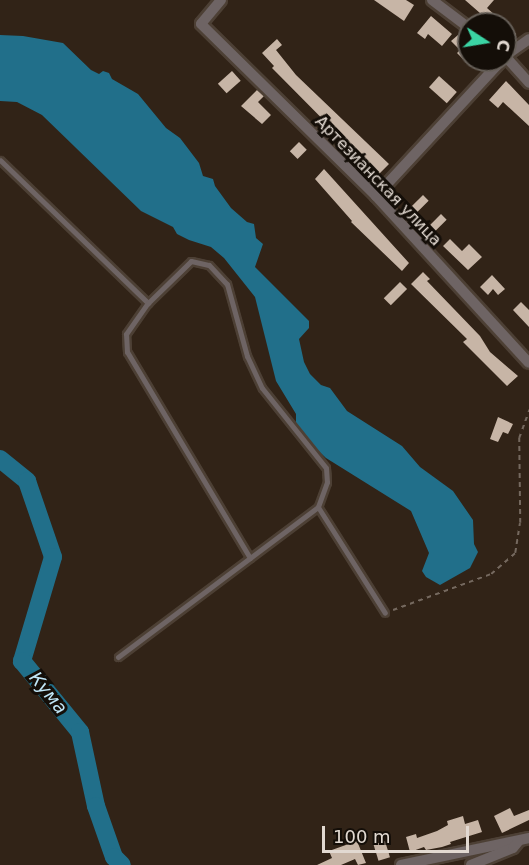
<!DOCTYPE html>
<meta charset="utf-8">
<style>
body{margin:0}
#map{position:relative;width:529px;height:865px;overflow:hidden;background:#312317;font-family:"DejaVu Sans",sans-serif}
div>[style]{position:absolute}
.water>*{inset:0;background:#216f8a}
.river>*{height:18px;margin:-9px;padding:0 9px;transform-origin:9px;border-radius:9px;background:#216f8a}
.building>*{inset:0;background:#c7b5a6;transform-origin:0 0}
.path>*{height:1.5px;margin-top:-0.75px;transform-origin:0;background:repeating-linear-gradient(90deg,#75695f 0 4.5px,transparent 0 9px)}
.roads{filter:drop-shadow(2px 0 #4d4035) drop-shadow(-2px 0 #4d4035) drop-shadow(0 2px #4d4035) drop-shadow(0 -2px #4d4035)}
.lane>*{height:5px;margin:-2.5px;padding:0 2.5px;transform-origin:2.5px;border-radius:2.5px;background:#6e6464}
.street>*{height:10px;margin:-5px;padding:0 5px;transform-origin:5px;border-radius:5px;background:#6e6464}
span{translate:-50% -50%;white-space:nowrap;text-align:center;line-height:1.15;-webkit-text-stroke:6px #140e08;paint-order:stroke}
.street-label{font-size:16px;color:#e2d9d1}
.water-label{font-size:18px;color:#c0e6f7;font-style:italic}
.north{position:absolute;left:457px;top:12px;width:60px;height:60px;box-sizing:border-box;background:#140e08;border:2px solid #665f58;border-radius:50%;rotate:102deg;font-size:16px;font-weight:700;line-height:24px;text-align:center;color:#e2d9d1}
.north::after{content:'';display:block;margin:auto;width:21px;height:27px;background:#3bd4a4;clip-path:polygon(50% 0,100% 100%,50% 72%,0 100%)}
.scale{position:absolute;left:322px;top:826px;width:147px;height:27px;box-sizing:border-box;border:3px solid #e2d9d1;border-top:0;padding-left:8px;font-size:18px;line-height:21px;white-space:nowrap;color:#e2d9d1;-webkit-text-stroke:4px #140e08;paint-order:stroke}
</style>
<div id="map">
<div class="water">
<i style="clip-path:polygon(0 35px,23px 36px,63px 43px,91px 70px,99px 74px,103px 71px,109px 73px,112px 79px,138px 94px,166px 128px,180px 138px,199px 163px,203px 176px,213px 179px,215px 186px,231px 208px,247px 222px,254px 224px,256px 238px,263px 244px,255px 267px,309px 321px,309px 328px,299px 339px,304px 362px,310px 374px,321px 385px,330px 388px,347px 411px,402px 446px,420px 467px,453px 491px,473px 520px,474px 544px,478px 552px,470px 568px,440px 585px,426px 577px,422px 571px,429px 553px,411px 511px,326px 458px,308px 441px,296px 425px,296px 414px,276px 381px,255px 297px,224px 258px,211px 247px,189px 240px,177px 234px,173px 227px,141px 211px,42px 115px,17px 102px,0 101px)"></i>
</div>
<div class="river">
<i style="left:0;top:459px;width:35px;rotate:39deg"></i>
<i style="left:27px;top:481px;width:80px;rotate:71.1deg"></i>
<i style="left:53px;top:557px;width:109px;rotate:106.6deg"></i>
<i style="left:22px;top:661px;width:92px;rotate:50.8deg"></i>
<i style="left:80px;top:732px;width:76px;rotate:77.8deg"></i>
<i style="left:96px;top:806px;width:54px;rotate:70.6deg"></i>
<i style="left:114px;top:857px;width:11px;rotate:45deg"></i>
</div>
<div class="building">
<i style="clip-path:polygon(374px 0,406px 0,414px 5px,404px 21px)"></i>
<i style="clip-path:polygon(465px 0,494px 0,487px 8px,505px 24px,485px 24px,488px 20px)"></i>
<i style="clip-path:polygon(431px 16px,452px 34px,442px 46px,428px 34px,425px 39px,417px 33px)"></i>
<i style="clip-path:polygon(505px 24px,516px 34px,505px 46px)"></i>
<i style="clip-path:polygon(458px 35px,469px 46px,469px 52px,463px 59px,457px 53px,460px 50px,451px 41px)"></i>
<i style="clip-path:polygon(277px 39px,282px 45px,276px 50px,296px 75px,389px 164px,378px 175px,272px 68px,274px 66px,262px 53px)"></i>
<i style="left:232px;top:71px;width:13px;height:19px;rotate:48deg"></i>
<i style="left:439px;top:76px;width:24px;height:15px;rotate:42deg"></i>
<i style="clip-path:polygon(506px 81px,529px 105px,529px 126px,503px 102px,498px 108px,489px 100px)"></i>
<i style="clip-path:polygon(257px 90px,264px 96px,258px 102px,271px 115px,262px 124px,241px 106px)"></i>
<i style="left:299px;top:142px;width:11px;height:13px;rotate:45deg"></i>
<i style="clip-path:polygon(324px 169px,409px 263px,402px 271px,351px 222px,352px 221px,315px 179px)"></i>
<i style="left:423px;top:195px;width:8px;height:21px;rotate:45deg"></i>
<i style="left:441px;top:214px;width:8px;height:20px;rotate:45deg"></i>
<i style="clip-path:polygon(450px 239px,462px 251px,469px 244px,482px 257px,468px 270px,443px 246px)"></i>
<i style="clip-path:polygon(423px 272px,430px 279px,427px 281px,480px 336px,490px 352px,518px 376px,507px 386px,463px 342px,467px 339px,411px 284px)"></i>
<i style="clip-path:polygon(492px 275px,505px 289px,498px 295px,493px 289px,488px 295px,480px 287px)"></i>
<i style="left:400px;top:282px;width:10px;height:23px;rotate:45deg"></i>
<i style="clip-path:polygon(521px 302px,529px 310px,529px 327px,513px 310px)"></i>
<i style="clip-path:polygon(498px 417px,513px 424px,508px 434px,503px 432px,498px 442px,490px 439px)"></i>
<i style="clip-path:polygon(510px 808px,514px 816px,529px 810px,529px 820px,502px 833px,494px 816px)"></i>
<i style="clip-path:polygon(463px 816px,465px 824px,478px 820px,482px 832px,450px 842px,451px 844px,442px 847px,426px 850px,424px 847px,410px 852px,406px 837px,416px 834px,417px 838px,437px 831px,448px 825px,447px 821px)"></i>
<i style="clip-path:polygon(357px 841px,366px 863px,358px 865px,355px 859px,341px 865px,317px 865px,332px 858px,329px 851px)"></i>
<i style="left:385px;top:841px;width:17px;height:12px;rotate:73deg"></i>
</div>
<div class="path">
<i style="left:393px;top:610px;width:104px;rotate:-20.2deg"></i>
<i style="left:491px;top:574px;width:32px;rotate:-41deg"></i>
<i style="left:515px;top:553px;width:30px;rotate:-81deg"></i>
<i style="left:520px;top:523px;width:85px;rotate:-90.7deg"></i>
<i style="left:519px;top:438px;width:30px;rotate:-70deg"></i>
</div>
<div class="roads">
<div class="lane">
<i style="left:0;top:160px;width:206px;rotate:44deg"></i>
<i style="left:250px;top:558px;width:240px;rotate:-120.8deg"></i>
<i style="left:127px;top:352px;width:18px;rotate:-93deg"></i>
<i style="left:126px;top:334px;width:38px;rotate:-55deg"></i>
<i style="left:148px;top:303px;width:60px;rotate:-44.3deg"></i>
<i style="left:191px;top:261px;width:18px;rotate:13deg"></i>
<i style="left:209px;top:265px;width:26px;rotate:47deg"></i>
<i style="left:227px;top:284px;width:75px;rotate:74.5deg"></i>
<i style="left:247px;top:356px;width:35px;rotate:65deg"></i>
<i style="left:262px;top:388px;width:102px;rotate:51.3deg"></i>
<i style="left:326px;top:468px;width:14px;rotate:86deg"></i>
<i style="left:327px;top:482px;width:27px;rotate:110deg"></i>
<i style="left:118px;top:657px;width:250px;rotate:-36.9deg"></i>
<i style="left:318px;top:507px;width:125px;rotate:57.7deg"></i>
</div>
<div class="street">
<i style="left:221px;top:0;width:31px;rotate:130deg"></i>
<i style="left:201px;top:24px;width:245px;rotate:44.5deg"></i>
<i style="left:376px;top:196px;width:226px;rotate:47.5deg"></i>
<i style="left:432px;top:0;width:46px;rotate:37.1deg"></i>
<i style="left:505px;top:56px;width:36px;rotate:48deg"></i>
<i style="left:505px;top:56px;width:29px;rotate:-35deg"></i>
<i style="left:376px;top:196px;width:185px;rotate:-47.2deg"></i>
<i style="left:401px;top:865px;width:131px;rotate:-11.9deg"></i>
<i style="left:471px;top:865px;width:45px;rotate:-22deg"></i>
<i style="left:513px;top:848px;width:8px;rotate:-50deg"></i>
</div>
</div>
<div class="street-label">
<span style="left:378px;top:181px;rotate:46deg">Артезианская улица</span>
</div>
<div class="water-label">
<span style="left:48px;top:693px;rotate:51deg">Кума</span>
</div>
<div class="north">С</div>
<div class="scale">100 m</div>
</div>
